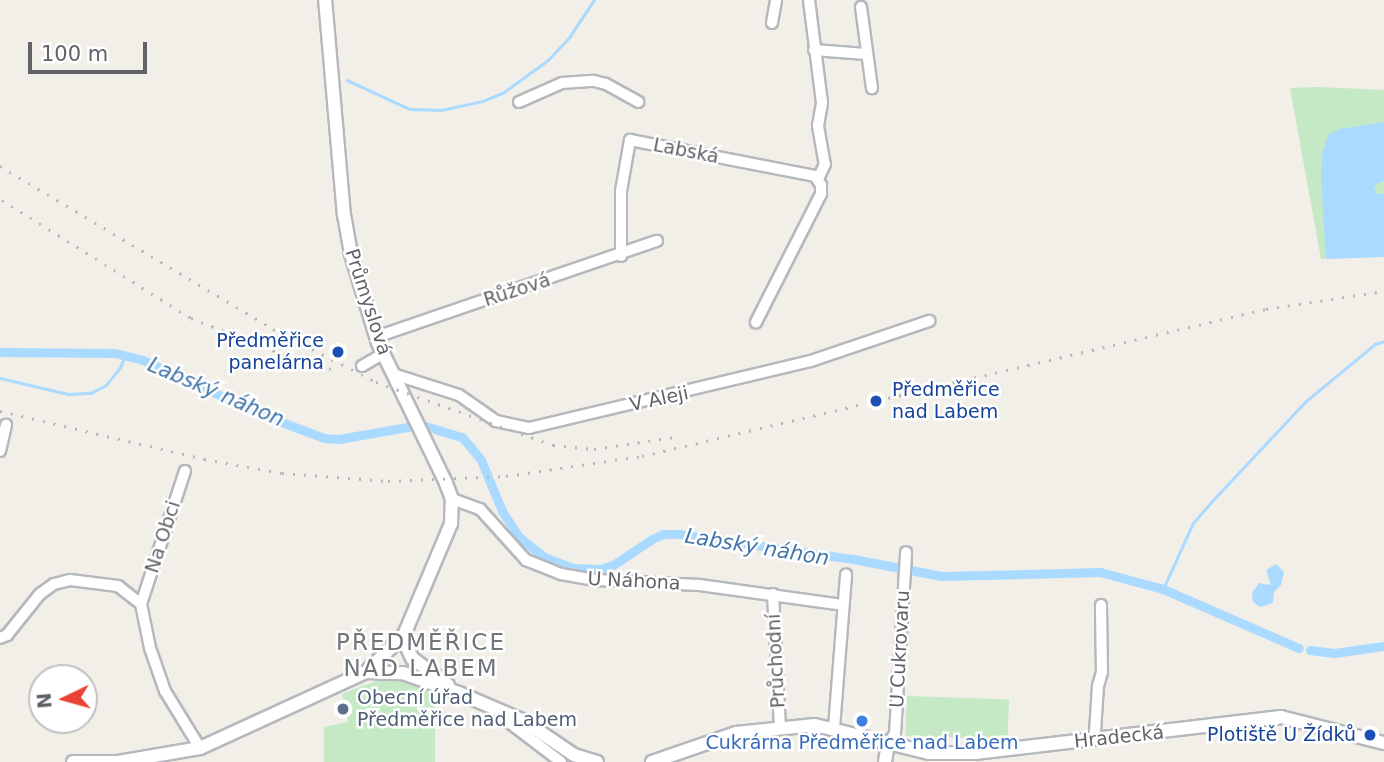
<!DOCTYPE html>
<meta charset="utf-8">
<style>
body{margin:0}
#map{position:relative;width:1384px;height:762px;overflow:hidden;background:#f1efe8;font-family:"DejaVu Sans",sans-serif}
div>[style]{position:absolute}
.green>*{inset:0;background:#c5e8c5;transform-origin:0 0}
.water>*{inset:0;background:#aadaff}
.stream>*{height:2.5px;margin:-1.25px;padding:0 1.25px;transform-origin:1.25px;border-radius:1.25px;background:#aadaff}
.canal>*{height:9px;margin:-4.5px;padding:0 4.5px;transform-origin:4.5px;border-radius:4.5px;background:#aadaff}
.roads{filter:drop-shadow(2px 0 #b5b8bc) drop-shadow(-2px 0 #b5b8bc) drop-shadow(0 2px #b5b8bc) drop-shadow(0 -2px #b5b8bc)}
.minor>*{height:10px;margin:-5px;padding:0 5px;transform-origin:5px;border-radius:5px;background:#fff}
.tertiary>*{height:12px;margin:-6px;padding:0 6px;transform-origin:6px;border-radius:6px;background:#fff}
.rail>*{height:2.5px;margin-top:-1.25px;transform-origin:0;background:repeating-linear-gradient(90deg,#b6b7b8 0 2px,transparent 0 11px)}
.dots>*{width:19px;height:19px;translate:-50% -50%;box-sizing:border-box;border:4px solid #fff;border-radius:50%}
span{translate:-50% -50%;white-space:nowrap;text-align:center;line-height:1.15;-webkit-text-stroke:5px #fff;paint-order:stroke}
.street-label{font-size:19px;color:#5f6368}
.transit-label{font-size:19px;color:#164399}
.right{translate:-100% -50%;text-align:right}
.left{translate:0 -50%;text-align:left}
.service-label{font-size:19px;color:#4e5e75}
.shop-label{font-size:19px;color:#366cbe}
.water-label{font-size:21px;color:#4174aa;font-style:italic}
.quarter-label{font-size:23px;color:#70757a;letter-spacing:2px}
.north{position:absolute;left:28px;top:664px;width:70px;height:70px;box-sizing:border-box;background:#fff;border:2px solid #bfc1c3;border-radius:50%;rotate:265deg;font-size:19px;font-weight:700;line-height:28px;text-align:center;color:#5f6368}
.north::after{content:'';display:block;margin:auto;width:24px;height:32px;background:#ea4335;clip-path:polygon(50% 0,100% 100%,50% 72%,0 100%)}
.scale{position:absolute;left:28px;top:42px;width:119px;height:32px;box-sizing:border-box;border:4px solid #5f6368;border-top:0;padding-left:9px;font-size:21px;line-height:24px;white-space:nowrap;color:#5f6368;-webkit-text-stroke:5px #fff;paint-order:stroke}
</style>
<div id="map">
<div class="green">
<i style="clip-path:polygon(1319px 87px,1384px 90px,1384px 256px,1321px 259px,1290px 88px)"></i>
<i style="clip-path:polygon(394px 678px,438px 694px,435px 709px,435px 762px,324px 762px,324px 727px,348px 722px,342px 694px,376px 681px)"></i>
<i style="left:907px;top:696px;width:102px;height:40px;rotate:2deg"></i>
</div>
<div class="water">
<i style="clip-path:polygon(1384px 122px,1384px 182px,1379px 182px,1374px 188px,1377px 194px,1384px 194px,1384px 257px,1326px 259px,1321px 179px,1322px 153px,1328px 135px,1340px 129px)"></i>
<i style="clip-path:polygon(1276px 564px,1284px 572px,1281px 585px,1274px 592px,1273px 603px,1260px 607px,1253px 602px,1252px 593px,1259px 583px,1271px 585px,1266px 570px)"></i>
</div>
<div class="stream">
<i style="left:347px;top:80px;width:69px;rotate:24.7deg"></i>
<i style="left:410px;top:109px;width:31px;rotate:2deg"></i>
<i style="left:441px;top:110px;width:43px;rotate:-12.1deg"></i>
<i style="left:483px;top:101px;width:23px;rotate:-23deg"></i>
<i style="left:504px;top:92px;width:54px;rotate:-36deg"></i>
<i style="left:548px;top:60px;width:33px;rotate:-47deg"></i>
<i style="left:570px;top:36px;width:43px;rotate:-56.3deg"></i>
<i style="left:0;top:378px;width:71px;rotate:13.1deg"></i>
<i style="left:69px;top:394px;width:22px;rotate:-3deg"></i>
<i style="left:91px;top:393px;width:17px;rotate:-28deg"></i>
<i style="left:106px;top:385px;width:22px;rotate:-51deg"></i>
<i style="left:120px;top:368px;width:14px;rotate:-69deg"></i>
<i style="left:1163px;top:589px;width:72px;rotate:-65.6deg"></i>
<i style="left:1193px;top:523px;width:29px;rotate:-49deg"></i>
<i style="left:1212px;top:501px;width:136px;rotate:-46.8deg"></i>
<i style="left:1305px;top:402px;width:91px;rotate:-39.6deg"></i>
<i style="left:1375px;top:344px;width:9px;rotate:-18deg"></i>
</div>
<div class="canal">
<i style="left:0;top:352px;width:115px;rotate:0.5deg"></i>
<i style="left:115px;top:353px;width:29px;rotate:14deg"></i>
<i style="left:143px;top:360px;width:132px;rotate:24.6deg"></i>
<i style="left:263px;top:415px;width:65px;rotate:20.7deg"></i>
<i style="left:324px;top:438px;width:15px;rotate:4deg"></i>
<i style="left:339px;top:439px;width:75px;rotate:-10deg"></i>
<i style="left:413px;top:426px;width:12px"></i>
<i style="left:425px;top:426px;width:39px;rotate:17deg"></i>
<i style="left:462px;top:437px;width:30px;rotate:50deg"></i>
<i style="left:481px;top:460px;width:55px;rotate:67.6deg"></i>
<i style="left:502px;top:511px;width:30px;rotate:57deg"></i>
<i style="left:518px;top:536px;width:33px;rotate:39deg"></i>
<i style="left:544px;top:557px;width:30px;rotate:21deg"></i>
<i style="left:572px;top:568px;width:28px;rotate:2deg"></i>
<i style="left:600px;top:569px;width:14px;rotate:-17deg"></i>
<i style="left:613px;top:565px;width:47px;rotate:-33.7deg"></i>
<i style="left:652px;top:539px;width:12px;rotate:-24deg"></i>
<i style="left:663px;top:534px;width:16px"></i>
<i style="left:679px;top:534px;width:176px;rotate:8.2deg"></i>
<i style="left:853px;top:559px;width:90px;rotate:10.9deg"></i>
<i style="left:941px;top:576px;width:159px;rotate:-1.4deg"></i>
<i style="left:1100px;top:572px;width:65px;rotate:15.1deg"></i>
<i style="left:1163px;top:589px;width:148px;rotate:23.5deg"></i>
<i style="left:1310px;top:650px;width:24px;rotate:7deg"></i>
<i style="left:1334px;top:653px;width:50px;rotate:-8deg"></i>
</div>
<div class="roads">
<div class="minor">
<i style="left:809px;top:0;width:104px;rotate:82.8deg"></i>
<i style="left:822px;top:103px;width:23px;rotate:100deg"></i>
<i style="left:818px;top:126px;width:39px;rotate:80deg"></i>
<i style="left:825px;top:164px;width:17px;rotate:115deg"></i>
<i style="left:861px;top:7px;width:82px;rotate:82.3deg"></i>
<i style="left:772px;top:23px;width:23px;rotate:-80deg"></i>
<i style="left:814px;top:50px;width:52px;rotate:4.4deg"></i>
<i style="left:519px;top:102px;width:47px;rotate:-23.8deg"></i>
<i style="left:562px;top:83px;width:32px;rotate:-4deg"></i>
<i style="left:594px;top:81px;width:12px;rotate:14deg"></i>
<i style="left:606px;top:84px;width:37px;rotate:29deg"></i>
<i style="left:621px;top:256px;width:65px;rotate:-90deg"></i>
<i style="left:621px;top:191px;width:52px;rotate:-80deg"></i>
<i style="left:630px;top:140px;width:188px;rotate:11deg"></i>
<i style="left:815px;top:176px;width:11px;rotate:56deg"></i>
<i style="left:821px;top:185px;width:9px;rotate:90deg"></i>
<i style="left:821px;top:194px;width:144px;rotate:116.9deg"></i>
<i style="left:376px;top:337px;width:297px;rotate:-18.9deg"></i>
<i style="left:362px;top:366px;width:24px;rotate:-30deg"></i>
<i style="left:393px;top:374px;width:69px;rotate:17.7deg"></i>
<i style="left:459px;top:395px;width:45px;rotate:35.1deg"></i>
<i style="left:496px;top:421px;width:34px;rotate:12deg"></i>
<i style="left:529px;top:428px;width:290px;rotate:-13.4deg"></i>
<i style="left:811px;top:361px;width:125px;rotate:-18.7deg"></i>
<i style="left:0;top:451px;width:27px;rotate:-77deg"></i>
<i style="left:452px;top:499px;width:30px;rotate:20deg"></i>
<i style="left:480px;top:509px;width:69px;rotate:48deg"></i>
<i style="left:526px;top:560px;width:38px;rotate:22deg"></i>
<i style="left:561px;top:574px;width:36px;rotate:10deg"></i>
<i style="left:596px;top:580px;width:103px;rotate:2.8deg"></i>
<i style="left:699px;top:585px;width:145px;rotate:7.9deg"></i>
<i style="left:773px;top:594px;width:133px;rotate:87deg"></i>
<i style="left:141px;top:604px;width:140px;rotate:-71.7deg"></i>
<i style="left:0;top:638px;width:8px;rotate:-23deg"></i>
<i style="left:7px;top:635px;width:53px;rotate:-51.2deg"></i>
<i style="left:40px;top:594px;width:17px;rotate:-36deg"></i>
<i style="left:54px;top:584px;width:16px;rotate:-14deg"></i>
<i style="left:70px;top:580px;width:48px;rotate:7.1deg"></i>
<i style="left:118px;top:586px;width:29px;rotate:38deg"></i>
<i style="left:141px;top:604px;width:45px;rotate:78.4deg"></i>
<i style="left:150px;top:648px;width:46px;rotate:70.8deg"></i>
<i style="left:165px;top:691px;width:67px;rotate:58.4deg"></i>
<i style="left:506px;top:714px;width:10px;rotate:66deg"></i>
<i style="left:510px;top:723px;width:64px;rotate:37.4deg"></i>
<i style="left:834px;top:728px;width:154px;rotate:-85.5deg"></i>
<i style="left:1098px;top:740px;width:9px;rotate:-111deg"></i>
<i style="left:1095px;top:732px;width:46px;rotate:-86.3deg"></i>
<i style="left:1098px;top:686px;width:15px;rotate:-74deg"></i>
<i style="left:1102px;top:672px;width:67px;rotate:-90.9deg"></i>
<i style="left:888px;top:743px;width:11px;rotate:-52deg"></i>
<i style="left:895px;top:734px;width:182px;rotate:-86.5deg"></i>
</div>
<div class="tertiary">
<i style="left:404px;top:635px;width:8px;rotate:83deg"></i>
<i style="left:405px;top:643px;width:17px;rotate:65deg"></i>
<i style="left:412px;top:658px;width:45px;rotate:36.9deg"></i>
<i style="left:366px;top:672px;width:37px;rotate:2deg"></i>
<i style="left:403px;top:673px;width:59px;rotate:19.7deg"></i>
<i style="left:459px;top:693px;width:71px;rotate:23.3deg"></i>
<i style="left:524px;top:721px;width:60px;rotate:34.2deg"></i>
<i style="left:574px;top:755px;width:24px;rotate:17deg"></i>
<i style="left:73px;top:762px;width:45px"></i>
<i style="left:118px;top:762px;width:83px;rotate:-9.7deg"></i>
<i style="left:200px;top:748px;width:183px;rotate:-24.6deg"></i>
<i style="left:366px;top:672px;width:53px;rotate:-44.2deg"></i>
<i style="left:404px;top:635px;width:121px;rotate:-67.1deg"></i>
<i style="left:451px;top:524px;width:25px;rotate:-88deg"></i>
<i style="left:452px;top:499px;width:17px;rotate:-111deg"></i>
<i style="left:446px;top:483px;width:156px;rotate:-115.9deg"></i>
<i style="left:378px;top:343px;width:93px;rotate:-106.9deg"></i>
<i style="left:351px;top:254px;width:39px;rotate:-100deg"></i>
<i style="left:344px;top:216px;width:217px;rotate:-95deg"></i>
<i style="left:652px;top:762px;width:89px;rotate:-19deg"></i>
<i style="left:736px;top:733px;width:79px;rotate:-5.8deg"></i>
<i style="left:815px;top:725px;width:117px;rotate:13.8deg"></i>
<i style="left:929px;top:753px;width:46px"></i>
<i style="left:975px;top:753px;width:308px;rotate:-6.7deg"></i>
<i style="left:1281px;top:717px;width:106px;rotate:14.2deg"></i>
<i style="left:885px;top:762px;width:19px;rotate:-81deg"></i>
</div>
</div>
<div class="rail">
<i style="left:0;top:166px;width:318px;rotate:30.8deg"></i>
<i style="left:273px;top:329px;width:116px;rotate:27.2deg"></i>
<i style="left:376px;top:382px;width:188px;rotate:19.6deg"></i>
<i style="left:553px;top:445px;width:41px;rotate:5.6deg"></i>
<i style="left:594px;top:449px;width:88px;rotate:-8.5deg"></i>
<i style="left:2px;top:200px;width:223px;rotate:32deg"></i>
<i style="left:191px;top:318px;width:114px;rotate:21.6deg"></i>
<i style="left:297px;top:360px;width:43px;rotate:14.7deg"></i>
<i style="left:0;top:411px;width:210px;rotate:13.2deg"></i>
<i style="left:204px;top:459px;width:79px;rotate:10.2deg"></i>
<i style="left:282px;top:473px;width:106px;rotate:4.3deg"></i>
<i style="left:388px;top:481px;width:118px;rotate:-2.4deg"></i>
<i style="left:506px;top:476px;width:137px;rotate:-8.4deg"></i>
<i style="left:642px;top:456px;width:641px;rotate:-13.26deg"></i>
<i style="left:1266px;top:309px;width:119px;rotate:-8.7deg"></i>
</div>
<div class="dots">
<i style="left:338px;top:352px;background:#1a4fb4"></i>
<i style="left:876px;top:401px;background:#1a4fb4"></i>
<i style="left:343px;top:709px;background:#5c6f8a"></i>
<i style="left:862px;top:721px;background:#3f7fe0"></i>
<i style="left:1370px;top:735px;background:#1a4fb4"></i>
</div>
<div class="street-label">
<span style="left:686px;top:151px;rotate:11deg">Labská</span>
<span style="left:517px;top:290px;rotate:-18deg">Růžová</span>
<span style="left:368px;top:302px;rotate:72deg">Průmyslová</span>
<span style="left:659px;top:399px;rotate:-12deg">V Aleji</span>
<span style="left:163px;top:537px;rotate:-72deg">Na Obci</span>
<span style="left:634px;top:581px;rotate:3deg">U Náhona</span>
<span style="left:900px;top:649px;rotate:-87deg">U Cukrovaru</span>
<span style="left:776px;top:661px;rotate:-93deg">Průchodní</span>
<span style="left:1119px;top:737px;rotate:-6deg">Hradecká</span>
</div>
<div class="transit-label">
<span class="right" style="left:324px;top:352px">Předměřice<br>panelárna</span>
<span class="left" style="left:892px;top:401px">Předměřice<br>nad Labem</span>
<span class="right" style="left:1356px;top:735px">Plotiště U Žídků</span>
</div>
<div class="service-label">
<span class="left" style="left:357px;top:709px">Obecní úřad<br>Předměřice nad Labem</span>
</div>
<div class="shop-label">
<span style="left:862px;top:743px">Cukrárna Předměřice nad Labem</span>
</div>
<div class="water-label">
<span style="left:216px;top:392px;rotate:23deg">Labský náhon</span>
<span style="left:757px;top:547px;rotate:9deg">Labský náhon</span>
</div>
<div class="quarter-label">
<span style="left:421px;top:655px">PŘEDMĚŘICE<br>NAD LABEM</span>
</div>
<div class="north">N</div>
<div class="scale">100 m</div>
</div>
